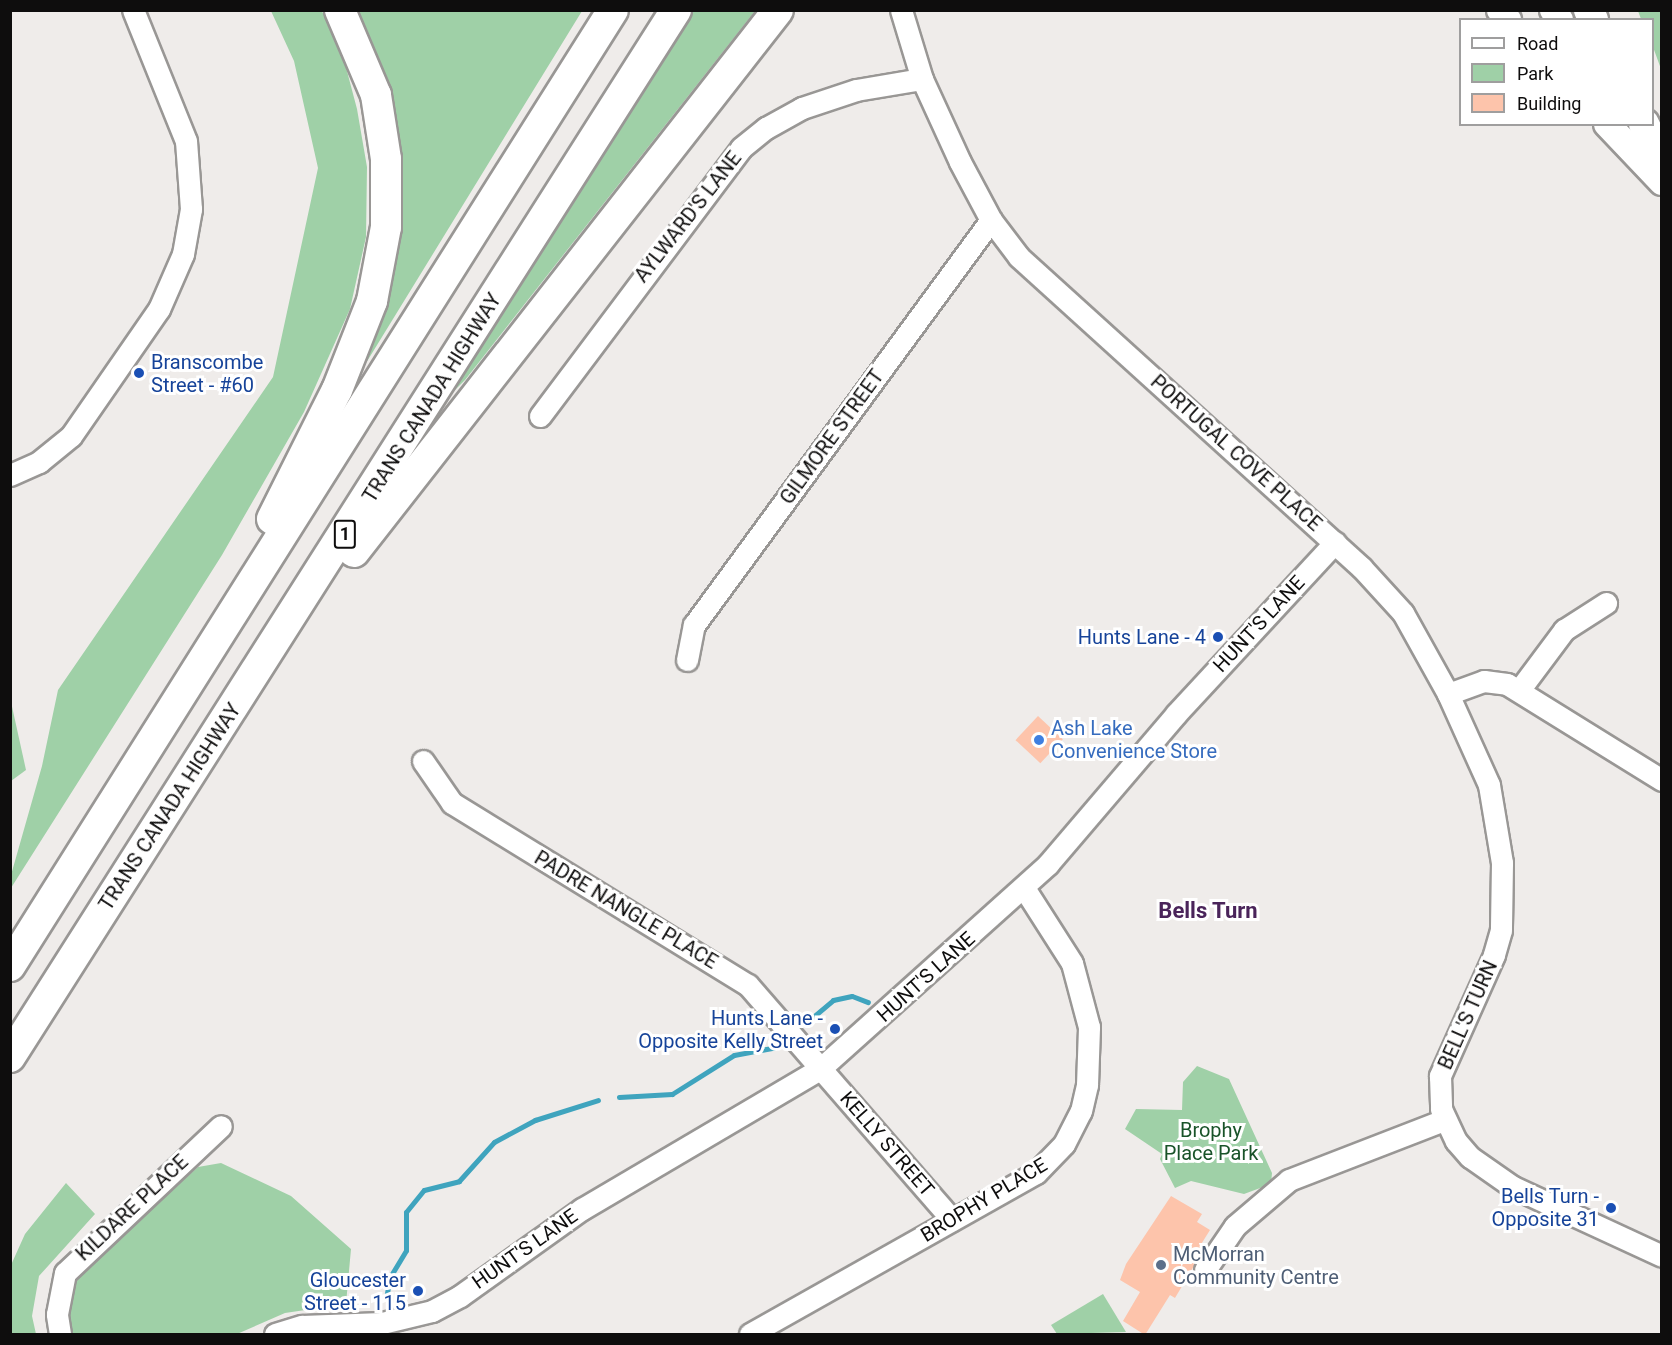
<!DOCTYPE html>
<style>
body{margin:0}
#map{position:relative;width:1672px;height:1345px;overflow:hidden;background:#efecea;font-family:Roboto,sans-serif}
div>[style]{position:absolute}
.green>*{inset:0;background:#9fd0a7}
.stream>*{height:5px;margin:-2.5px;padding:0 2.5px;transform-origin:2.5px;border-radius:2.5px;background:#3fa4be}
.building>*{inset:0;background:#fdc4ab;transform-origin:0 0}
.roads{filter:drop-shadow(2px 0 #999795) drop-shadow(-2px 0 #999795) drop-shadow(0 2px #999795) drop-shadow(0 -2px #999795)}
.minor>*{height:21px;margin:-10.5px;padding:0 10.5px;transform-origin:10.5px;border-radius:10.5px;background:#fff}
.major>*{height:26px;margin:-13px;padding:0 13px;transform-origin:13px;border-radius:13px;background:#fff}
.highway>*{height:30px;margin:-15px;padding:0 15px;transform-origin:15px;border-radius:15px;background:#fff}
.dots>*{width:16px;height:16px;translate:-50% -50%;box-sizing:border-box;border:3px solid #fff;border-radius:50%}
span{translate:-50% -50%;white-space:nowrap;text-align:center;line-height:1.15;-webkit-text-stroke:6px #fff;paint-order:stroke}
.shield-label span{padding:2px 4px;background:#fff;border:2px solid;border-radius:4px;-webkit-text-stroke-width:0}
.shield-label{font-size:18px;color:#0e0d0d;font-weight:700}
.street-label{font-size:20px;color:#0e0d0d}
.transit-label{font-size:20px;color:#164399}
.left{translate:0 -50%;text-align:left}
.right{translate:-100% -50%;text-align:right}
.shop-label{font-size:20px;color:#366cbe}
.park-label{font-size:20px;color:#195329}
.service-label{font-size:20px;color:#4e5e75}
.quarter-label{font-size:22px;color:#4a245a;font-weight:700}
.frame{position:absolute;inset:0;border:12px solid #0e0d0d;pointer-events:none}
.legend{position:absolute;left:1459px;top:18px;width:195px;height:108px;box-sizing:border-box;background:#fff;border:2px solid #9f9e9e;margin:0;padding:8px 10px;list-style:none;font-size:18px;color:#0e0d0d}
.legend li{display:flex;align-items:center;gap:12px;height:30px}
.legend b{width:30px;border:2px solid #9f9e9e}
</style>
<div id="map">
<div class="green">
<i style="clip-path:polygon(271px 11px,322px 11px,343px 56px,357px 109px,367px 167px,366px 237px,350px 309px,304px 412px,222px 555px,11px 888px,11px 875px,42px 766px,58px 690px,273px 377px,318px 168px,294px 61px)"></i>
<i style="clip-path:polygon(352px 11px,582px 11px,366px 363px,385px 299px,392px 246px)"></i>
<i style="clip-path:polygon(691px 11px,755px 11px,465px 380px,432px 413px)"></i>
<i style="clip-path:polygon(1638px 11px,1661px 11px,1661px 69px,1653px 47px,1652px 20px,1641px 19px)"></i>
<i style="clip-path:polygon(11px 702px,26px 770px,11px 781px,10px 781px)"></i>
<i style="clip-path:polygon(1197px 1066px,1229px 1079px,1272px 1173px,1271px 1184px,1244px 1194px,1191px 1181px,1175px 1188px,1160px 1159px,1162px 1154px,1125px 1129px,1136px 1109px,1182px 1110px,1183px 1082px)"></i>
<i style="clip-path:polygon(221px 1163px,291px 1196px,351px 1249px,346px 1304px,285px 1313px,237px 1334px,73px 1334px,67px 1324px,68px 1294px,90px 1262px,198px 1167px)"></i>
<i style="clip-path:polygon(66px 1183px,95px 1214px,39px 1276px,32px 1316px,36px 1334px,11px 1334px,11px 1265px,25px 1234px)"></i>
<i style="clip-path:polygon(1103px 1294px,1126px 1332px,1057px 1334px,1051px 1325px)"></i>
</div>
<div class="stream">
<i style="left:807px;top:1022px;width:34px;rotate:-40deg"></i>
<i style="left:833px;top:1000px;width:19px;rotate:-12deg"></i>
<i style="left:852px;top:996px;width:17px;rotate:21deg"></i>
<i style="left:619px;top:1097px;width:53px;rotate:-3.2deg"></i>
<i style="left:672px;top:1094px;width:73px;rotate:-32.2deg"></i>
<i style="left:734px;top:1055px;width:44px;rotate:-10.5deg"></i>
<i style="left:386px;top:1298px;width:21px;rotate:-79deg"></i>
<i style="left:390px;top:1277px;width:31px;rotate:-59deg"></i>
<i style="left:406px;top:1250px;width:38px;rotate:-90deg"></i>
<i style="left:406px;top:1212px;width:28px;rotate:-51deg"></i>
<i style="left:424px;top:1190px;width:36px;rotate:-14deg"></i>
<i style="left:459px;top:1181px;width:52px;rotate:-48.1deg"></i>
<i style="left:494px;top:1142px;width:47px;rotate:-28.2deg"></i>
<i style="left:535px;top:1120px;width:66px;rotate:-17.6deg"></i>
</div>
<div class="building">
<i style="left:1038px;top:716px;width:34px;height:33px;rotate:43deg"></i>
<i style="clip-path:polygon(1171px 1196px,1202px 1214px,1197px 1222px,1210px 1230px,1200px 1246px,1204px 1249px,1175px 1298px,1170px 1295px,1145px 1335px,1123px 1321px,1140px 1292px,1120px 1280px,1126px 1264px)"></i>
</div>
<div class="roads">
<div class="minor">
<i style="left:901px;top:10px;width:72px;rotate:73.1deg"></i>
<i style="left:922px;top:79px;width:91px;rotate:65.4deg"></i>
<i style="left:960px;top:162px;width:66px;rotate:61.9deg"></i>
<i style="left:991px;top:220px;width:46px;rotate:52.9deg"></i>
<i style="left:1019px;top:257px;width:462px;rotate:42.2deg"></i>
<i style="left:1361px;top:567px;width:62px;rotate:47.6deg"></i>
<i style="left:1403px;top:613px;width:93px;rotate:60.9deg"></i>
<i style="left:1448px;top:694px;width:100px;rotate:65.7deg"></i>
<i style="left:1489px;top:785px;width:79px;rotate:80.5deg"></i>
<i style="left:1502px;top:863px;width:67px;rotate:90.9deg"></i>
<i style="left:1501px;top:930px;width:26px;rotate:106deg"></i>
<i style="left:1494px;top:955px;width:133px;rotate:114.1deg"></i>
<i style="left:1440px;top:1076px;width:33px;rotate:88deg"></i>
<i style="left:1441px;top:1109px;width:35px;rotate:65deg"></i>
<i style="left:1456px;top:1141px;width:21px;rotate:49deg"></i>
<i style="left:1470px;top:1157px;width:52px;rotate:34.9deg"></i>
<i style="left:1513px;top:1187px;width:164px;rotate:24.8deg"></i>
<i style="left:540px;top:416px;width:335px;rotate:-53.1deg"></i>
<i style="left:741px;top:148px;width:32px;rotate:-39deg"></i>
<i style="left:766px;top:128px;width:41px;rotate:-29.1deg"></i>
<i style="left:802px;top:108px;width:57px;rotate:-18.4deg"></i>
<i style="left:856px;top:90px;width:67px;rotate:-9.5deg"></i>
<i style="left:10px;top:475px;width:32px;rotate:-24deg"></i>
<i style="left:39px;top:462px;width:41px;rotate:-39.1deg"></i>
<i style="left:71px;top:436px;width:155px;rotate:-55.3deg"></i>
<i style="left:159px;top:309px;width:60px;rotate:-66.4deg"></i>
<i style="left:183px;top:254px;width:46px;rotate:-79.9deg"></i>
<i style="left:191px;top:209px;width:68px;rotate:-94.2deg"></i>
<i style="left:186px;top:141px;width:141px;rotate:-112deg"></i>
<i style="left:687px;top:660px;width:36px;rotate:-79deg"></i>
<i style="left:694px;top:625px;width:502px;rotate:-53.75deg"></i>
<i style="left:1520px;top:689px;width:74px;rotate:-53.3deg"></i>
<i style="left:1564px;top:630px;width:50px;rotate:-32.7deg"></i>
<i style="left:1448px;top:694px;width:38px;rotate:-20deg"></i>
<i style="left:1484px;top:681px;width:23px;rotate:7deg"></i>
<i style="left:1507px;top:684px;width:182px;rotate:31.8deg"></i>
<i style="left:423px;top:761px;width:51px;rotate:55.4deg"></i>
<i style="left:452px;top:803px;width:347px;rotate:31.6deg"></i>
<i style="left:748px;top:985px;width:311px;rotate:49deg"></i>
<i style="left:1205px;top:1270px;width:53px;rotate:-55.7deg"></i>
<i style="left:1235px;top:1226px;width:71px;rotate:-40.4deg"></i>
<i style="left:1289px;top:1180px;width:166px;rotate:-21.2deg"></i>
<i style="left:60px;top:1334px;width:20px;rotate:-99deg"></i>
<i style="left:57px;top:1314px;width:42px;rotate:-79deg"></i>
<i style="left:65px;top:1273px;width:214px;rotate:-43.3deg"></i>
<i style="left:275px;top:1334px;width:28px;rotate:-17deg"></i>
<i style="left:302px;top:1326px;width:80px;rotate:-2.1deg"></i>
<i style="left:382px;top:1323px;width:51px;rotate:-13.5deg"></i>
<i style="left:432px;top:1311px;width:32px;rotate:-28deg"></i>
<i style="left:460px;top:1296px;width:150px;rotate:-35.5deg"></i>
<i style="left:582px;top:1209px;width:277px;rotate:-30.5deg"></i>
<i style="left:821px;top:1068px;width:305px;rotate:-41.9deg"></i>
<i style="left:1048px;top:864px;width:197px;rotate:-49.5deg"></i>
<i style="left:1176px;top:714px;width:234px;rotate:-47.2deg"></i>
<i style="left:750px;top:1334px;width:328px;rotate:-29.4deg"></i>
<i style="left:1036px;top:1173px;width:40px;rotate:-46deg"></i>
<i style="left:1064px;top:1144px;width:37px;rotate:-63deg"></i>
<i style="left:1081px;top:1111px;width:27px;rotate:-77deg"></i>
<i style="left:1087px;top:1085px;width:58px;rotate:-88deg"></i>
<i style="left:1089px;top:1027px;width:66px;rotate:-104.9deg"></i>
<i style="left:1072px;top:963px;width:89px;rotate:-122.6deg"></i>
</div>
<div class="major">
<i style="left:1500px;top:10px;width:13px;rotate:51deg"></i>
<i style="left:1553px;top:10px;width:12px;rotate:55deg"></i>
<i style="left:1607px;top:124px;width:80px;rotate:46.5deg"></i>
</div>
<div class="highway">
<i style="left:1589px;top:10px;width:11px;rotate:68deg"></i>
<i style="left:1644px;top:124px;width:41px;rotate:64.1deg"></i>
<i style="left:272px;top:519px;width:144px;rotate:-63.3deg"></i>
<i style="left:337px;top:390px;width:96px;rotate:-68.5deg"></i>
<i style="left:372px;top:301px;width:75px;rotate:-79.3deg"></i>
<i style="left:386px;top:227px;width:68px;rotate:-90deg"></i>
<i style="left:386px;top:159px;width:65px;rotate:-98.9deg"></i>
<i style="left:376px;top:95px;width:92px;rotate:-113deg"></i>
<i style="left:354px;top:552px;width:688px;rotate:-51.96deg"></i>
<i style="left:10px;top:966px;width:1130px;rotate:-57.76deg"></i>
<i style="left:10px;top:1057px;width:1241px;rotate:-57.54deg"></i>
</div>
</div>
<div class="dots">
<i style="left:139px;top:373px;background:#1a4fb4"></i>
<i style="left:1218px;top:637px;background:#1a4fb4"></i>
<i style="left:1039px;top:740px;background:#3f7fe0"></i>
<i style="left:835px;top:1029px;background:#1a4fb4"></i>
<i style="left:1611px;top:1208px;background:#1a4fb4"></i>
<i style="left:1161px;top:1265px;background:#5c6f8a"></i>
<i style="left:418px;top:1291px;background:#1a4fb4"></i>
</div>
<div class="shield-label">
<span style="left:345px;top:534px">1</span>
</div>
<div class="street-label">
<span style="left:688px;top:217px;rotate:-52deg">AYLWARD'S LANE</span>
<span style="left:432px;top:398px;rotate:-58deg">TRANS CANADA HIGHWAY</span>
<span style="left:832px;top:437px;rotate:-54deg">GILMORE STREET</span>
<span style="left:1236px;top:453px;rotate:42deg">PORTUGAL COVE PLACE</span>
<span style="left:1259px;top:624px;rotate:-47deg">HUNT'S LANE</span>
<span style="left:170px;top:807px;rotate:-57deg">TRANS CANADA HIGHWAY</span>
<span style="left:626px;top:910px;rotate:31deg">PADRE NANGLE PLACE</span>
<span style="left:926px;top:977px;rotate:-42deg">HUNT'S LANE</span>
<span style="left:1468px;top:1015px;rotate:-66deg">BELL'S TURN</span>
<span style="left:887px;top:1144px;rotate:49deg">KELLY STREET</span>
<span style="left:984px;top:1200px;rotate:-31deg">BROPHY PLACE</span>
<span style="left:132px;top:1208px;rotate:-43deg">KILDARE PLACE</span>
<span style="left:525px;top:1249px;rotate:-35deg">HUNT'S LANE</span>
</div>
<div class="transit-label">
<span class="left" style="left:151px;top:374px">Branscombe<br>Street - #60</span>
<span class="right" style="left:1206px;top:637px">Hunts Lane - 4</span>
<span class="right" style="left:823px;top:1030px">Hunts Lane -<br>Opposite Kelly Street</span>
<span class="right" style="left:1599px;top:1208px">Bells Turn -<br>Opposite 31</span>
<span class="right" style="left:406px;top:1292px">Gloucester<br>Street - 115</span>
</div>
<div class="shop-label">
<span class="left" style="left:1051px;top:740px">Ash Lake<br>Convenience Store</span>
</div>
<div class="park-label">
<span style="left:1211px;top:1142px">Brophy<br>Place Park</span>
</div>
<div class="service-label">
<span class="left" style="left:1173px;top:1266px">McMorran<br>Community Centre</span>
</div>
<div class="quarter-label">
<span style="left:1208px;top:911px">Bells Turn</span>
</div>
<div class="frame"></div>
<ul class="legend">
<li><b style="height:8px;background:#fff"></b>Road</li>
<li><b style="height:16px;background:#9fd0a7"></b>Park</li>
<li><b style="height:16px;background:#fdc4ab"></b>Building</li>
</ul>
</div>
